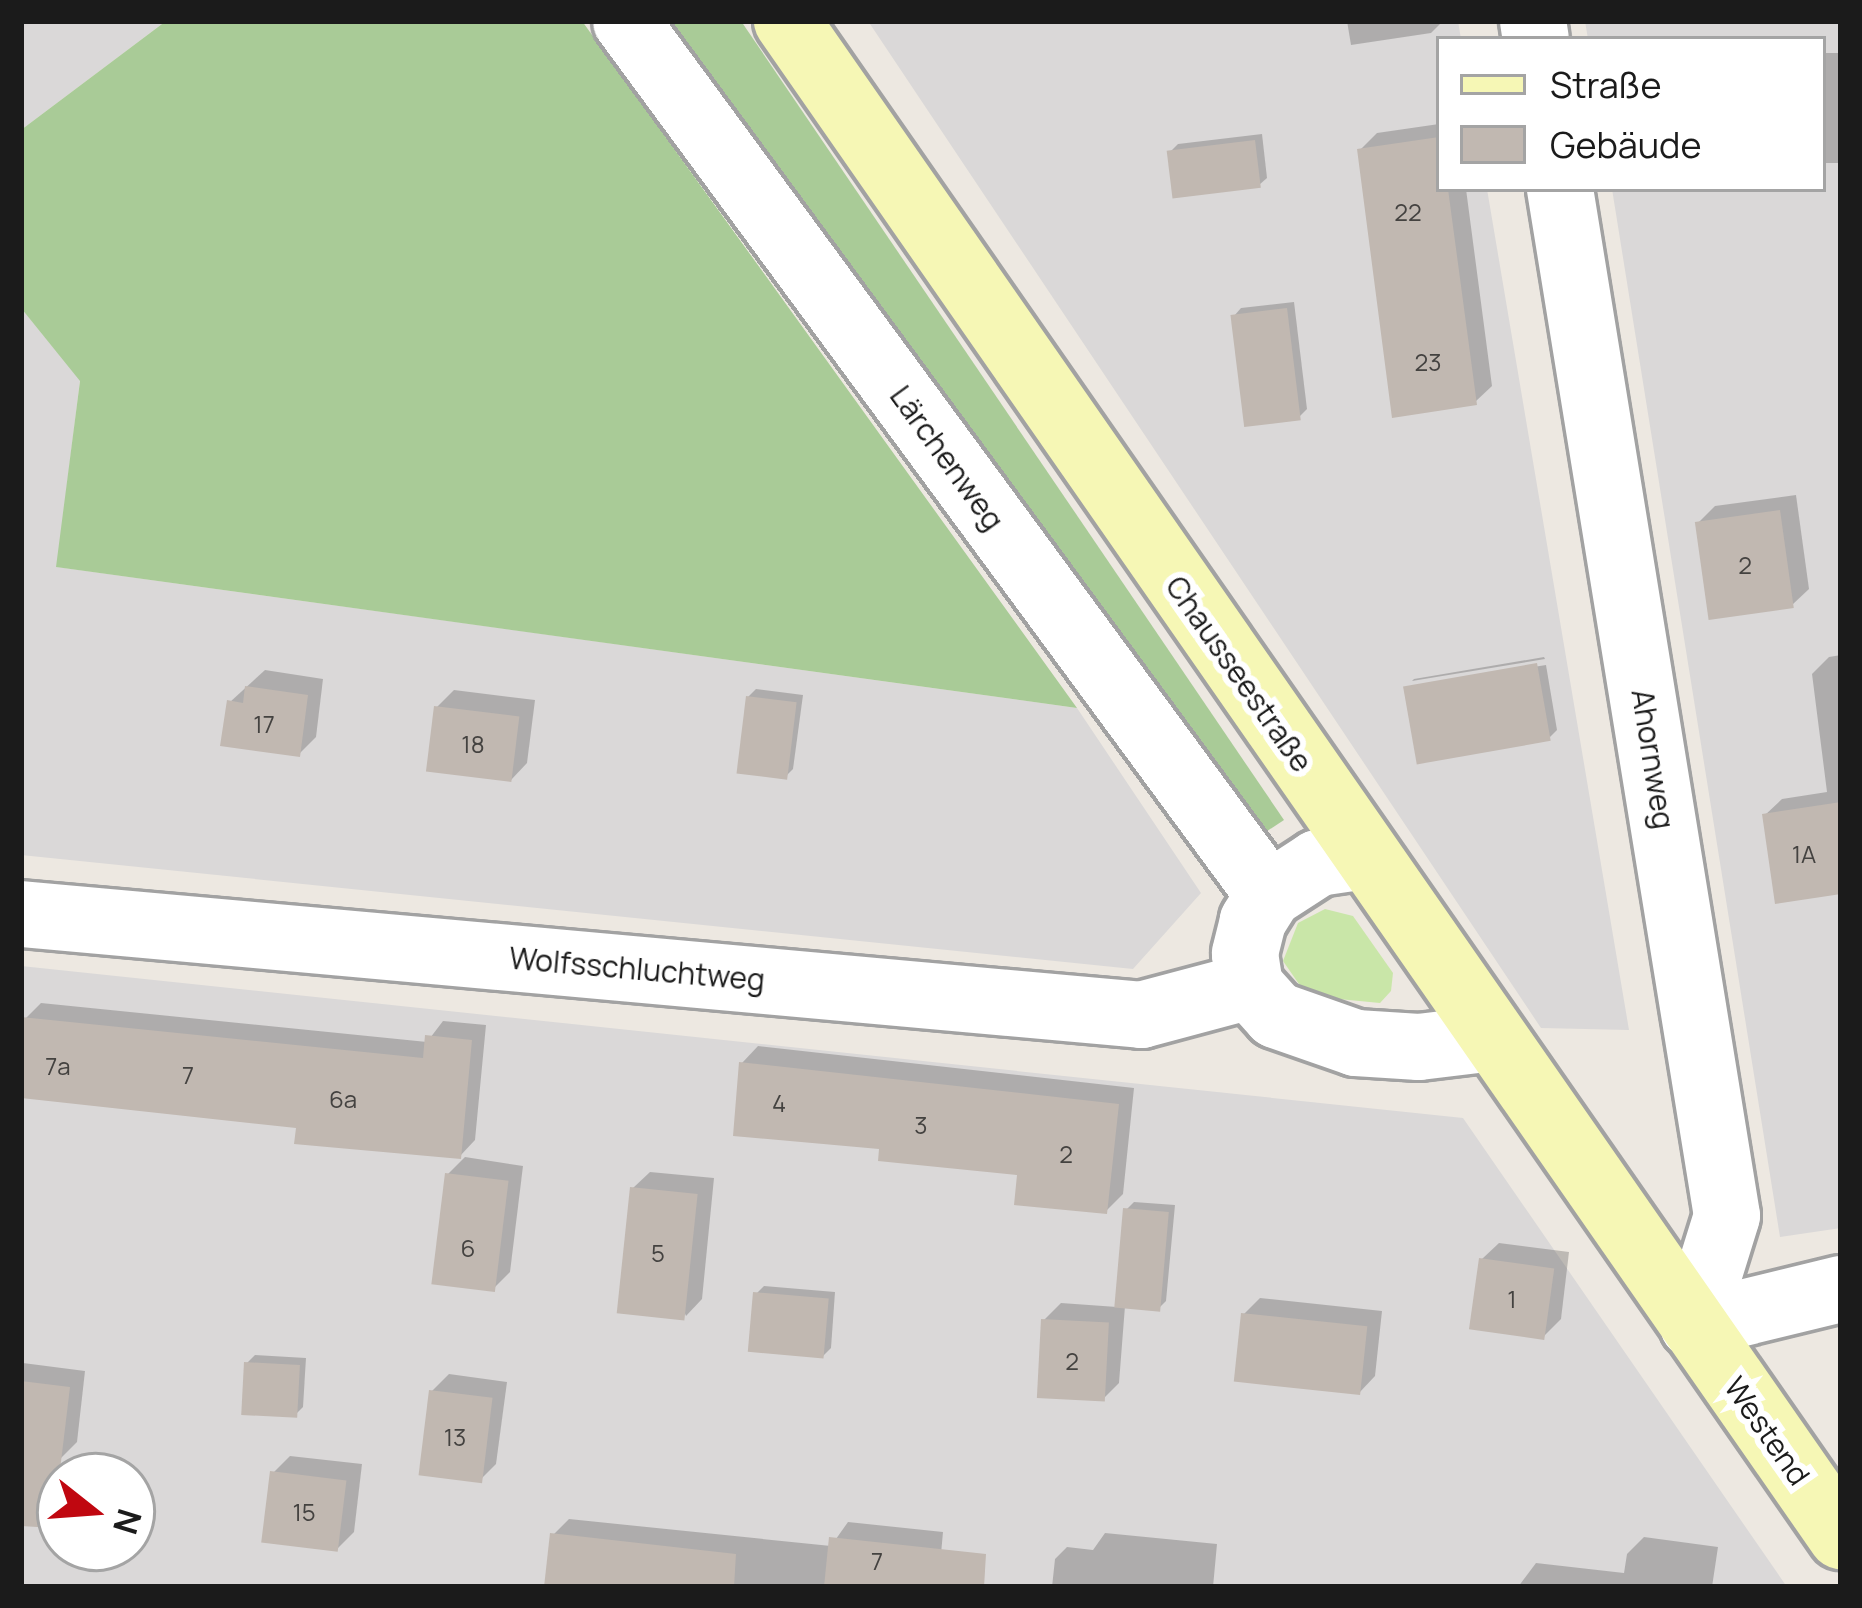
<!DOCTYPE html>
<meta charset="utf-8">
<style>
body{margin:0}
#map{position:relative;width:1862px;height:1608px;overflow:hidden;background:#ede8e1;font-family:Manrope,sans-serif}
div>[style]{position:absolute}
.residential>*{inset:0;background:#dad8d8}
.grass>*{inset:0;background:#c9e6a8}
.forest>*{inset:0;background:#a9cb97}
.shadow>*{inset:0;background:#0003;transform-origin:0 0}
.building>*{inset:0;background:#c1b8b1;transform-origin:0 0}
.roads{filter:drop-shadow(3px 0 #a2a2a2) drop-shadow(-3px 0 #a2a2a2) drop-shadow(0 3px #a2a2a2) drop-shadow(0 -3px #a2a2a2)}
.street>*{height:66px;margin:-33px;padding:0 33px;transform-origin:33px;border-radius:33px;background:#fff}
.secondary>*{height:66px;margin:-33px;padding:0 33px;transform-origin:33px;border-radius:33px;background:#f6f7b5}
span{translate:-50% -50%;white-space:nowrap;text-align:center;line-height:1.15;-webkit-text-stroke:12px #fff;paint-order:stroke}
.number-label{font-size:24px;color:#444240}
.number-label span{-webkit-text-stroke-width:0}
.street-label{font-size:30px;color:#1b1b1b}
.frame{position:absolute;inset:0;border:24px solid #1b1b1b;pointer-events:none}
.legend{position:absolute;left:1436px;top:36px;width:390px;height:156px;box-sizing:border-box;background:#fff;border:3px solid #a4a4a4;margin:0;padding:15px 21px;list-style:none;font-size:36px;color:#1b1b1b}
.legend li{display:flex;align-items:center;gap:24px;height:60px}
.legend b{width:60px;border:3px solid #a4a4a4}
.north{position:absolute;left:36px;top:1452px;width:120px;height:120px;box-sizing:border-box;background:#fff;border:3px solid #a4a4a4;border-radius:50%;rotate:107deg;font-size:33px;font-weight:700;line-height:48px;text-align:center;color:#1b1b1b}
.north::after{content:'';display:block;margin:auto;width:42px;height:54px;background:#c00710;clip-path:polygon(50% 0,100% 100%,50% 72%,0 100%)}
</style>
<div id="map">
<div class="residential">
<i style="clip-path:polygon(21px 21px,166px 21px,21px 130px)"></i>
<i style="clip-path:polygon(868px 21px,1458px 21px,1461px 39px,1439px 39px,1439px 189px,1487px 189px,1629px 1030px,1541px 1028px)"></i>
<i style="clip-path:polygon(1585px 21px,1841px 21px,1841px 1228px,1780px 1237px,1612px 189px,1823px 189px,1823px 39px,1588px 39px)"></i>
<i style="clip-path:polygon(21px 308px,80px 380px,57px 567px,1077px 708px,1201px 893px,1133px 969px,21px 855px)"></i>
<i style="clip-path:polygon(evenodd,21px 966px,1463px 1118px,1787px 1587px,21px 1587px,21px 966px,60px 1476px,132px 1476px,132px 1548px,60px 1548px,60px 1476px)"></i>
</div>
<div class="grass">
<i style="clip-path:polygon(1325px 909px,1353px 916px,1393px 973px,1391px 991px,1380px 1003px,1318px 997px,1301px 987px,1283px 961px,1298px 923px)"></i>
</div>
<div class="forest">
<i style="clip-path:polygon(166px 21px,582px 21px,1077px 708px,56px 567px,80px 381px,21px 308px,21px 130px)"></i>
<i style="clip-path:polygon(669px 21px,741px 21px,1284px 820px,1255px 839px)"></i>
</div>
<div class="shadow">
<i style="clip-path:polygon(1347px 21px,1443px 21px,1431px 33px,1351px 45px)"></i>
<i style="left:1841px;top:53px;width:110px;height:18px;rotate:90deg"></i>
<i style="clip-path:polygon(1439px 124px,1439px 189px,1466px 189px,1492px 386px,1475px 402px,1360px 150px,1377px 133px)"></i>
<i style="clip-path:polygon(1262px 134px,1267px 178px,1259px 185px,1170px 152px,1178px 144px)"></i>
<i style="clip-path:polygon(1294px 302px,1307px 409px,1299px 417px,1234px 316px,1241px 308px)"></i>
<i style="clip-path:polygon(1796px 495px,1809px 589px,1792px 605px,1698px 523px,1715px 506px)"></i>
<i style="clip-path:polygon(1841px 655px,1841px 891px,1765px 815px,1782px 799px,1827px 792px,1812px 674px,1829px 657px)"></i>
<i style="clip-path:polygon(1544px 657px,1545px 659px,1412px 681px,1414px 679px)"></i>
<i style="clip-path:polygon(1546px 665px,1557px 730px,1549px 738px,1406px 687px)"></i>
<i style="clip-path:polygon(265px 670px,323px 679px,316px 737px,299px 754px,230px 702px)"></i>
<i style="clip-path:polygon(756px 689px,803px 695px,793px 769px,786px 776px,748px 697px)"></i>
<i style="clip-path:polygon(454px 690px,535px 700px,527px 763px,511px 780px,437px 707px)"></i>
<i style="clip-path:polygon(41px 1003px,427px 1042px,443px 1021px,486px 1025px,475px 1140px,460px 1156px,299px 1125px,21px 1095px,26px 1018px)"></i>
<i style="clip-path:polygon(758px 1046px,1134px 1088px,1123px 1194px,1106px 1211px,742px 1063px)"></i>
<i style="clip-path:polygon(465px 1157px,523px 1166px,510px 1272px,493px 1289px,448px 1174px)"></i>
<i style="clip-path:polygon(650px 1172px,714px 1178px,702px 1299px,686px 1316px,633px 1188px)"></i>
<i style="clip-path:polygon(1134px 1202px,1175px 1205px,1166px 1301px,1158px 1309px,1125px 1306px,1119px 1383px,1102px 1400px,1044px 1320px,1061px 1303px,1117px 1307px,1126px 1210px)"></i>
<i style="clip-path:polygon(1499px 1243px,1569px 1252px,1561px 1319px,1544px 1336px,1482px 1259px)"></i>
<i style="clip-path:polygon(764px 1286px,835px 1292px,831px 1348px,823px 1356px,756px 1294px)"></i>
<i style="clip-path:polygon(1260px 1298px,1382px 1311px,1375px 1376px,1359px 1393px,1243px 1315px)"></i>
<i style="clip-path:polygon(255px 1355px,306px 1358px,303px 1407px,295px 1415px,247px 1363px)"></i>
<i style="clip-path:polygon(23px 1363px,85px 1371px,77px 1442px,60px 1459px,21px 1453px)"></i>
<i style="clip-path:polygon(449px 1374px,507px 1382px,496px 1464px,479px 1481px,432px 1391px)"></i>
<i style="clip-path:polygon(290px 1456px,362px 1464px,354px 1532px,337px 1549px,273px 1473px)"></i>
<i style="clip-path:polygon(569px 1519px,831px 1546px,848px 1522px,943px 1532px,938px 1587px,547px 1587px,553px 1535px)"></i>
<i style="clip-path:polygon(1105px 1533px,1217px 1544px,1213px 1587px,1052px 1587px,1055px 1559px,1067px 1547px,1093px 1550px)"></i>
<i style="clip-path:polygon(1644px 1537px,1718px 1547px,1712px 1587px,1518px 1587px,1536px 1563px,1624px 1573px,1627px 1554px)"></i>
</div>
<div class="building">
<i style="clip-path:polygon(1439px 137px,1439px 189px,1448px 189px,1477px 405px,1392px 418px,1357px 149px)"></i>
<i style="left:1255px;top:140px;width:48px;height:89px;rotate:83deg"></i>
<i style="left:1287px;top:308px;width:113px;height:57px;rotate:83deg"></i>
<i style="left:1780px;top:510px;width:99px;height:86px;rotate:82deg"></i>
<i style="left:1537px;top:663px;width:79px;height:136px;rotate:80deg"></i>
<i style="clip-path:polygon(245px 686px,308px 695px,300px 757px,220px 746px,227px 700px,243px 703px)"></i>
<i style="left:746px;top:696px;width:51px;height:78px;rotate:7deg"></i>
<i style="left:434px;top:706px;width:86px;height:66px;rotate:7deg"></i>
<i style="clip-path:polygon(1841px 802px,1841px 894px,1775px 904px,1762px 814px)"></i>
<i style="clip-path:polygon(21px 1017px,423px 1058px,425px 1035px,472px 1040px,461px 1159px,294px 1144px,296px 1128px,21px 1098px)"></i>
<i style="clip-path:polygon(739px 1062px,1119px 1104px,1107px 1214px,1014px 1205px,1017px 1175px,878px 1161px,879px 1149px,733px 1136px)"></i>
<i style="left:445px;top:1173px;width:64px;height:112px;rotate:7deg"></i>
<i style="left:630px;top:1187px;width:68px;height:127px;rotate:6deg"></i>
<i style="left:1123px;top:1208px;width:46px;height:100px;rotate:5deg"></i>
<i style="left:1479px;top:1258px;width:76px;height:72px;rotate:8deg"></i>
<i style="left:753px;top:1292px;width:76px;height:60px;rotate:5deg"></i>
<i style="left:1241px;top:1313px;width:127px;height:69px;rotate:6deg"></i>
<i style="left:1041px;top:1319px;width:68px;height:79px;rotate:3deg"></i>
<i style="left:244px;top:1362px;width:56px;height:53px;rotate:3deg"></i>
<i style="clip-path:polygon(21px 1381px,70px 1387px,53px 1528px,21px 1526px)"></i>
<i style="left:429px;top:1390px;width:64px;height:86px;rotate:7deg"></i>
<i style="left:270px;top:1471px;width:77px;height:72px;rotate:7deg"></i>
<i style="clip-path:polygon(550px 1533px,736px 1554px,734px 1587px,544px 1587px)"></i>
<i style="clip-path:polygon(829px 1537px,986px 1554px,984px 1587px,824px 1587px)"></i>
</div>
<div class="roads">
<div class="street">
<i style="left:626px;top:21px;width:1085px;rotate:53.66deg"></i>
<i style="left:1533px;top:21px;width:18px;rotate:81deg"></i>
<i style="left:1560px;top:189px;width:1040px;rotate:80.76deg"></i>
<i style="left:1727px;top:1216px;width:114px;rotate:107.3deg"></i>
<i style="left:1365px;top:856px;width:48px;rotate:171.5deg"></i>
<i style="left:1318px;top:863px;width:59px;rotate:146.9deg"></i>
<i style="left:1269px;top:895px;width:31px;rotate:122deg"></i>
<i style="left:1253px;top:921px;width:34px;rotate:104deg"></i>
<i style="left:1245px;top:954px;width:32px;rotate:81deg"></i>
<i style="left:1250px;top:986px;width:39px;rotate:48deg"></i>
<i style="left:1276px;top:1015px;width:85px;rotate:19.3deg"></i>
<i style="left:1356px;top:1043px;width:63px;rotate:3.6deg"></i>
<i style="left:1419px;top:1047px;width:75px;rotate:-6.9deg"></i>
<i style="left:21px;top:914px;width:1125px;rotate:5.15deg"></i>
<i style="left:1141px;top:1015px;width:113px;rotate:-14.9deg"></i>
<i style="left:1693px;top:1325px;width:152px;rotate:-13.7deg"></i>
</div>
<div class="secondary">
<i style="left:787px;top:21px;width:1846px;rotate:55.17deg"></i>
</div>
</div>
<div class="number-label">
<span style="left:1408px;top:212px">22</span>
<span style="left:1428px;top:362px">23</span>
<span style="left:1745px;top:565px">2</span>
<span style="left:264px;top:724px">17</span>
<span style="left:473px;top:744px">18</span>
<span style="left:1804px;top:854px">1A</span>
<span style="left:58px;top:1066px">7a</span>
<span style="left:188px;top:1075px">7</span>
<span style="left:343px;top:1099px">6a</span>
<span style="left:779px;top:1103px">4</span>
<span style="left:921px;top:1125px">3</span>
<span style="left:1066px;top:1154px">2</span>
<span style="left:468px;top:1248px">6</span>
<span style="left:658px;top:1253px">5</span>
<span style="left:1512px;top:1299px">1</span>
<span style="left:1072px;top:1361px">2</span>
<span style="left:455px;top:1437px">13</span>
<span style="left:304px;top:1512px">15</span>
<span style="left:877px;top:1561px">7</span>
</div>
<div class="street-label">
<span style="left:947px;top:458px;rotate:54deg">Lärchenweg</span>
<span style="left:1239px;top:674px;rotate:55deg">Chausseestraße</span>
<span style="left:1653px;top:759px;rotate:81deg">Ahornweg</span>
<span style="left:637px;top:969px;rotate:5deg">Wolfsschluchtweg</span>
<span style="left:1767px;top:1431px;rotate:55deg">Westend</span>
</div>
<div class="frame"></div>
<ul class="legend">
<li><b style="height:15px;background:#f6f7b5"></b>Straße</li>
<li><b style="height:33px;background:#c1b8b1"></b>Gebäude</li>
</ul>
<div class="north">N</div>
</div>
